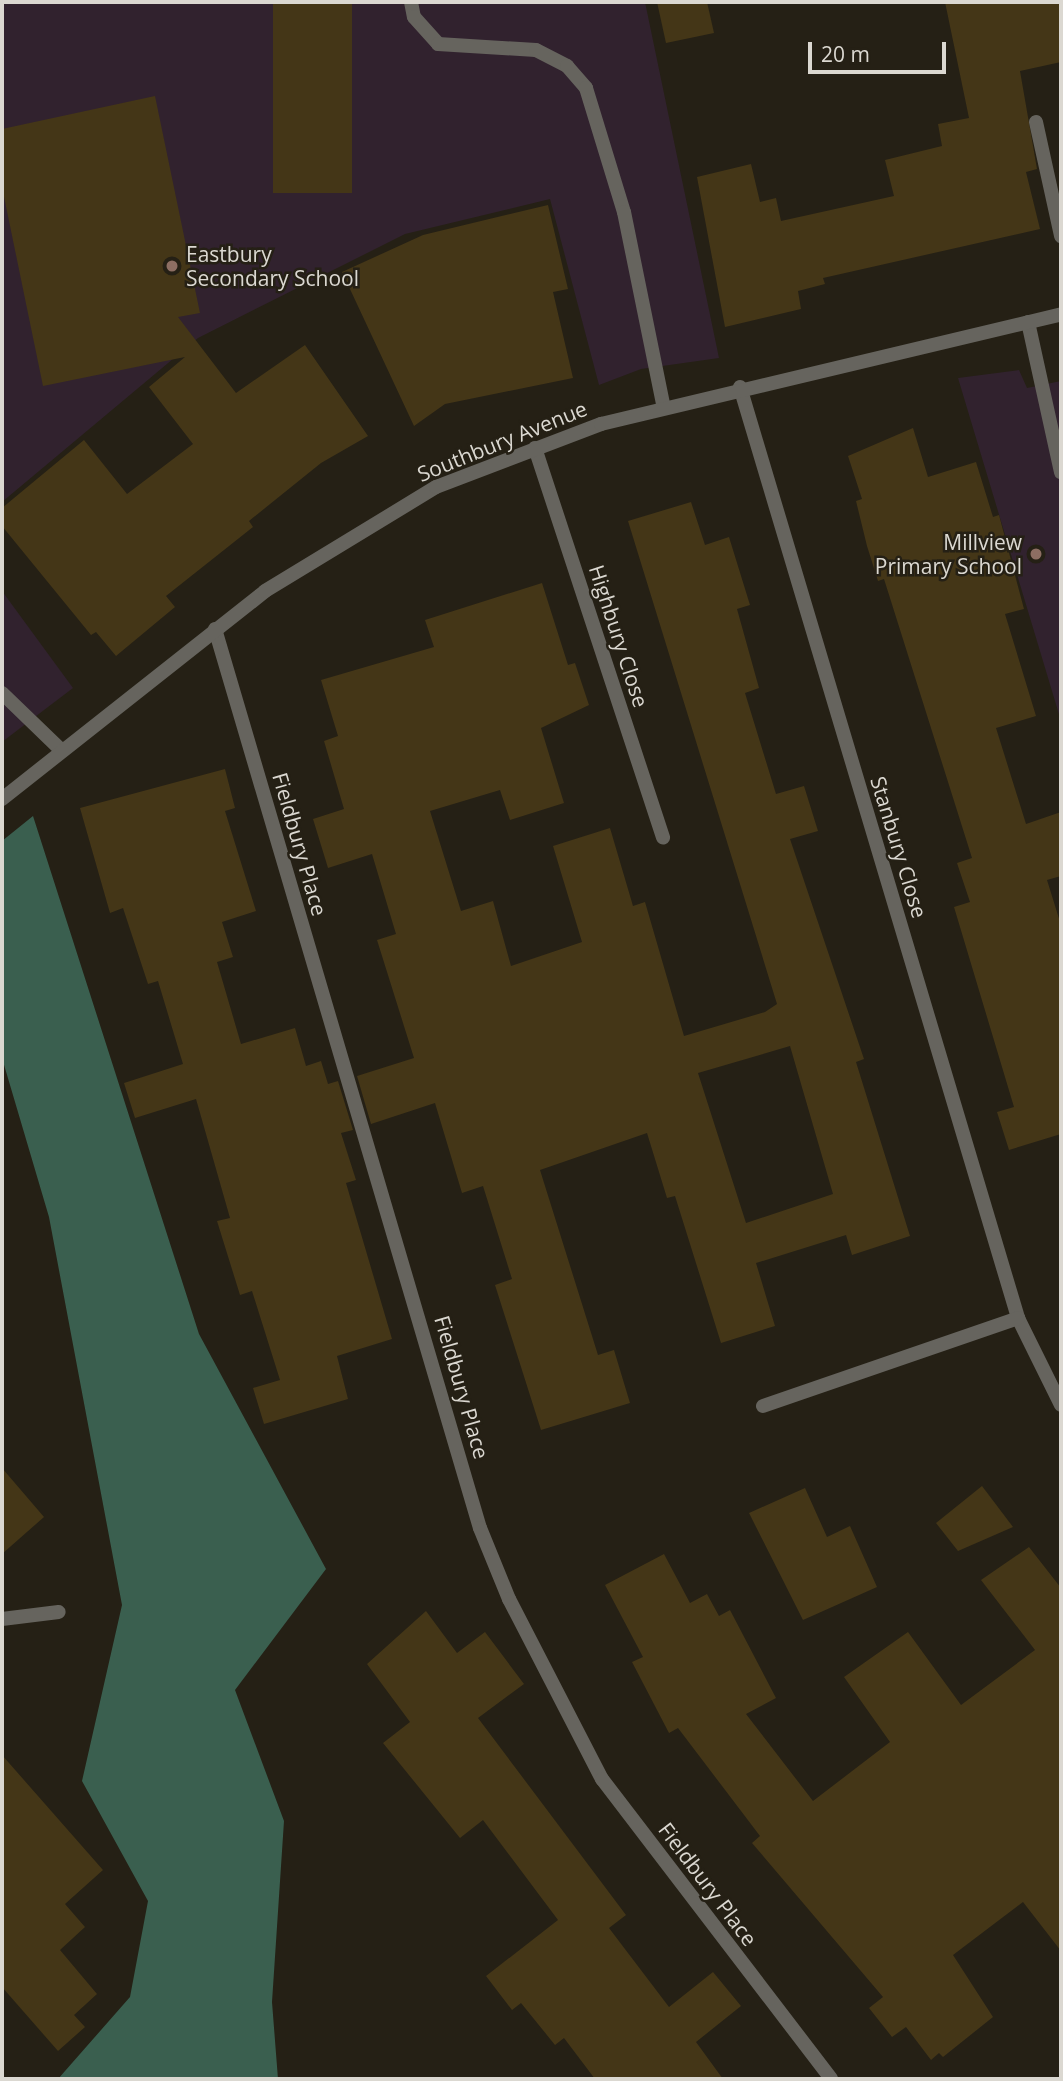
<!DOCTYPE html>
<style>
body{margin:0}
#map{position:relative;width:1063px;height:2081px;overflow:hidden;background:#252015;font-family:"Open Sans",sans-serif}
div>[style]{position:absolute}
.education>*{inset:0;background:#31222e}
.forest>*{inset:0;background:#3a5f4f}
.building>*{inset:0;background:#443617;transform-origin:0 0}
.lane>*{height:14px;margin:-7px;padding:0 7px;transform-origin:7px;border-radius:7px;background:#66645e}
.street>*{height:14px;margin:-7px;padding:0 7px;transform-origin:7px;border-radius:7px;background:#66645e}
.dots>*{width:19px;height:19px;translate:-50% -50%;box-sizing:border-box;border:4px solid #252015;border-radius:50%}
span{translate:-50% -50%;white-space:nowrap;text-align:center;line-height:1.15;-webkit-text-stroke:5px #252015;paint-order:stroke}
.poi-label{font-size:21px;color:#dbd8d1}
.left{translate:0 -50%;text-align:left}
.right{translate:-100% -50%;text-align:right}
.street-label{font-size:21px;color:#dbd8d1}
.frame{position:absolute;inset:0;border:4px solid #dbd8d1;pointer-events:none}
.scale{position:absolute;left:808px;top:42px;width:138px;height:32px;box-sizing:border-box;border:4px solid #dbd8d1;border-top:0;padding-left:9px;font-size:21px;line-height:24px;white-space:nowrap;color:#dbd8d1;-webkit-text-stroke:5px #252015;paint-order:stroke}
</style>
<div id="map">
<div class="education">
<i style="clip-path:polygon(2px 2px,645px 2px,719px 358px,641px 369px,599px 385px,550px 199px,405px 234px,198px 338px,2px 502px)"></i>
<i style="clip-path:polygon(1019px 370px,1027px 388px,1061px 381px,1061px 721px,958px 378px)"></i>
<i style="clip-path:polygon(2px 591px,73px 688px,2px 742px)"></i>
</div>
<div class="forest">
<i style="clip-path:polygon(33px 816px,199px 1334px,326px 1569px,235px 1690px,284px 1821px,272px 2002px,278px 2079px,58px 2079px,130px 1997px,148px 1901px,82px 1781px,122px 1605px,49px 1217px,2px 1058px,2px 841px)"></i>
</div>
<div class="building">
<i style="left:273px;top:2px;width:79px;height:191px"></i>
<i style="clip-path:polygon(657px 2px,707px 2px,714px 33px,666px 43px)"></i>
<i style="clip-path:polygon(945px 2px,1061px 2px,1061px 62px,1020px 71px,1037px 169px,1026px 172px,1040px 229px,823px 278px,825px 284px,798px 291px,801px 309px,725px 327px,697px 177px,751px 164px,760px 202px,776px 198px,781px 221px,894px 196px,885px 160px,942px 146px,938px 124px,969px 118px)"></i>
<i style="clip-path:polygon(155px 96px,200px 313px,178px 317px,236px 393px,305px 345px,368px 436px,321px 463px,249px 521px,253px 527px,166px 596px,175px 607px,116px 656px,96px 632px,91px 635px,2px 526px,2px 508px,84px 440px,127px 494px,193px 444px,149px 387px,185px 357px,43px 386px,2px 187px,2px 129px)"></i>
<i style="clip-path:polygon(548px 205px,568px 289px,553px 292px,573px 378px,445px 404px,414px 426px,342px 272px,423px 235px)"></i>
<i style="clip-path:polygon(913px 428px,928px 477px,976px 462px,993px 517px,999px 515px,1024px 609px,1005px 614px,1036px 716px,996px 728px,1026px 824px,1061px 812px,1061px 876px,1047px 880px,1061px 925px,1061px 1134px,1009px 1150px,997px 1112px,1014px 1107px,954px 907px,970px 902px,957px 863px,972px 858px,884px 579px,878px 581px,867px 546px,856px 501px,862px 499px,848px 456px)"></i>
<i style="clip-path:polygon(evenodd,691px 502px,705px 545px,729px 537px,750px 605px,737px 609px,759px 688px,745px 693px,776px 794px,804px 786px,818px 831px,790px 839px,864px 1059px,856px 1062px,910px 1236px,852px 1255px,846px 1235px,756px 1263px,775px 1326px,721px 1343px,675px 1196px,667px 1198px,647px 1133px,540px 1170px,598px 1355px,614px 1350px,630px 1403px,541px 1430px,495px 1285px,512px 1279px,483px 1186px,462px 1193px,435px 1103px,371px 1124px,357px 1076px,414px 1058px,377px 940px,396px 934px,372px 854px,328px 868px,313px 819px,344px 809px,324px 741px,338px 736px,321px 680px,434px 647px,425px 620px,542px 583px,568px 665px,575px 663px,589px 705px,541px 728px,564px 803px,510px 820px,500px 790px,430px 811px,461px 911px,493px 901px,511px 966px,582px 942px,553px 846px,610px 828px,633px 906px,645px 902px,684px 1036px,765px 1012px,777px 1004px,628px 521px,691px 502px,790px 1046px,833px 1194px,746px 1223px,698px 1073px,790px 1046px)"></i>
<i style="clip-path:polygon(225px 769px,235px 808px,225px 811px,256px 911px,222px 922px,233px 957px,217px 962px,241px 1044px,295px 1028px,306px 1066px,321px 1061px,328px 1084px,338px 1081px,353px 1130px,341px 1133px,356px 1180px,346px 1183px,392px 1339px,337px 1356px,348px 1399px,264px 1424px,253px 1388px,280px 1380px,252px 1291px,240px 1295px,217px 1221px,230px 1218px,196px 1099px,135px 1118px,124px 1083px,183px 1064px,158px 981px,148px 984px,123px 908px,110px 913px,80px 808px)"></i>
<i style="clip-path:polygon(2px 1468px,44px 1517px,2px 1554px)"></i>
<i style="clip-path:polygon(982px 1486px,1013px 1527px,958px 1551px,936px 1523px)"></i>
<i style="clip-path:polygon(805px 1488px,827px 1537px,850px 1526px,877px 1587px,803px 1620px,749px 1513px)"></i>
<i style="clip-path:polygon(1029px 1547px,1061px 1588px,1061px 1951px,1023px 1902px,953px 1955px,993px 2017px,943px 2057px,939px 2053px,931px 2060px,906px 2027px,892px 2037px,869px 2008px,883px 1997px,752px 1843px,760px 1836px,678px 1728px,669px 1733px,632px 1662px,643px 1657px,605px 1585px,664px 1554px,690px 1603px,707px 1594px,719px 1616px,730px 1610px,776px 1698px,746px 1714px,813px 1801px,890px 1742px,844px 1677px,908px 1632px,961px 1705px,1035px 1650px,981px 1580px)"></i>
<i style="clip-path:polygon(426px 1611px,457px 1653px,485px 1632px,524px 1684px,478px 1718px,626px 1915px,609px 1928px,669px 2007px,713px 1972px,741px 2006px,696px 2042px,723px 2079px,595px 2079px,564px 2038px,555px 2045px,521px 2003px,512px 2010px,486px 1976px,558px 1920px,483px 1820px,460px 1838px,383px 1743px,410px 1722px,367px 1664px)"></i>
<i style="clip-path:polygon(2px 1755px,103px 1870px,65px 1904px,85px 1927px,60px 1950px,97px 1994px,74px 2015px,85px 2027px,58px 2051px,2px 1987px)"></i>
</div>
<div class="lane">
<i style="left:411px;top:2px;width:15px;rotate:79deg"></i>
<i style="left:414px;top:17px;width:36px;rotate:48deg"></i>
<i style="left:438px;top:44px;width:98px;rotate:3.5deg"></i>
<i style="left:536px;top:50px;width:35px;rotate:27deg"></i>
<i style="left:567px;top:66px;width:29px;rotate:49deg"></i>
<i style="left:586px;top:88px;width:130px;rotate:73deg"></i>
<i style="left:624px;top:212px;width:200px;rotate:78.5deg"></i>
<i style="left:1036px;top:122px;width:117px;rotate:77.6deg"></i>
<i style="left:1028px;top:322px;width:154px;rotate:77.6deg"></i>
<i style="left:2px;top:693px;width:83px;rotate:44deg"></i>
</div>
<div class="street">
<i style="left:740px;top:387px;width:972px;rotate:73.37deg"></i>
<i style="left:1018px;top:1318px;width:97px;rotate:63.7deg"></i>
<i style="left:535px;top:448px;width:410px;rotate:71.8deg"></i>
<i style="left:215px;top:629px;width:937px;rotate:73.58deg"></i>
<i style="left:480px;top:1528px;width:77px;rotate:67.8deg"></i>
<i style="left:509px;top:1599px;width:203px;rotate:62.7deg"></i>
<i style="left:602px;top:1779px;width:377px;rotate:52.6deg"></i>
<i style="left:2px;top:799px;width:335px;rotate:-38.3deg"></i>
<i style="left:265px;top:591px;width:200px;rotate:-31.3deg"></i>
<i style="left:436px;top:487px;width:177px;rotate:-20.9deg"></i>
<i style="left:601px;top:424px;width:473px;rotate:-13.4deg"></i>
<i style="left:763px;top:1406px;width:270px;rotate:-19deg"></i>
<i style="left:2px;top:1619px;width:57px;rotate:-7deg"></i>
</div>
<div class="dots">
<i style="left:172px;top:266px;background:#8d6e63"></i>
<i style="left:1036px;top:554px;background:#8d6e63"></i>
</div>
<div class="poi-label">
<span class="left" style="left:186px;top:266px">Eastbury<br>Secondary School</span>
<span class="right" style="left:1022px;top:554px">Millview<br>Primary School</span>
</div>
<div class="street-label">
<span style="left:502px;top:441px;rotate:-22deg">Southbury Avenue</span>
<span style="left:619px;top:636px;rotate:72deg">Highbury Close</span>
<span style="left:300px;top:844px;rotate:74deg">Fieldbury Place</span>
<span style="left:899px;top:847px;rotate:73deg">Stanbury Close</span>
<span style="left:462px;top:1387px;rotate:74deg">Fieldbury Place</span>
<span style="left:708px;top:1884px;rotate:53deg">Fieldbury Place</span>
</div>
<div class="frame"></div>
<div class="scale">20 m</div>
</div>
